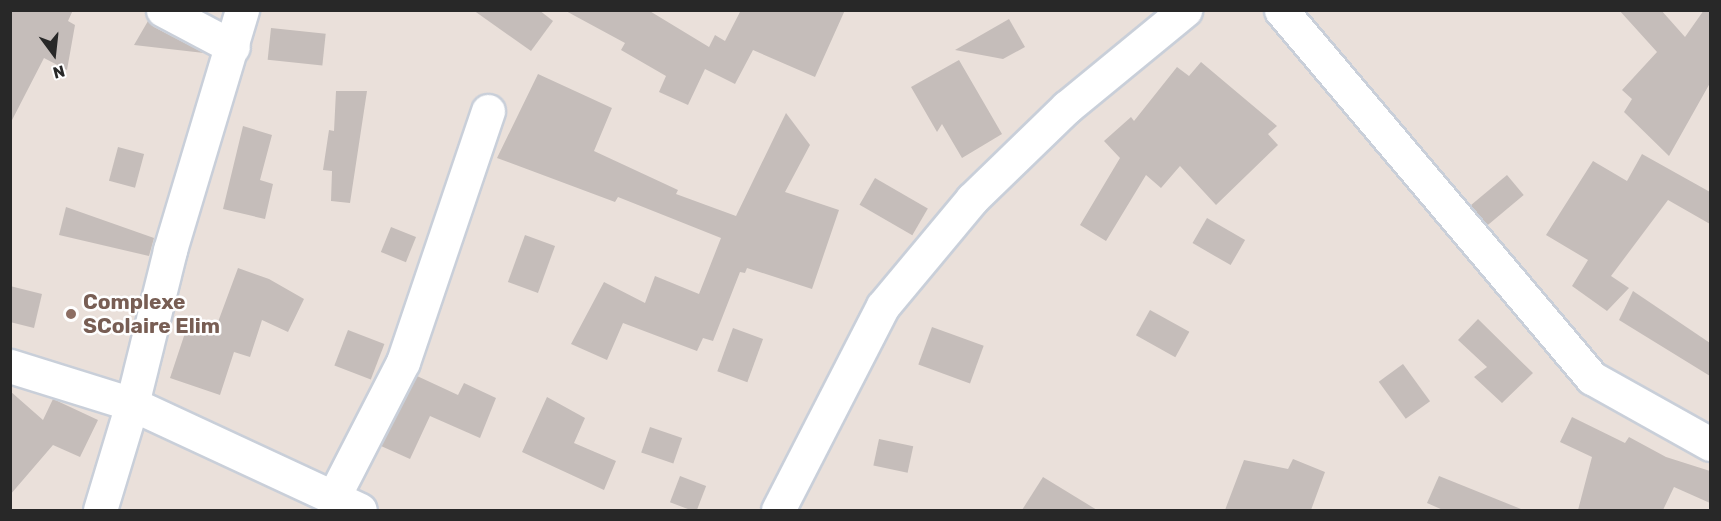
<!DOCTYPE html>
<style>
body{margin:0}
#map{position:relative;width:1721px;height:521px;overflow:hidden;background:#eae0da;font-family:Rubik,sans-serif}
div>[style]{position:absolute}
.building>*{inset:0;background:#c5bdba;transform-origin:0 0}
.roads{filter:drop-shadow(2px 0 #c9cfd9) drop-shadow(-2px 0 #c9cfd9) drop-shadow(0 2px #c9cfd9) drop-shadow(0 -2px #c9cfd9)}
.minor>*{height:33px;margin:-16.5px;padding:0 16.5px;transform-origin:16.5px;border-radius:16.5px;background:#fff}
.dots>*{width:16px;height:16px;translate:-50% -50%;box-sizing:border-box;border:3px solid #fff;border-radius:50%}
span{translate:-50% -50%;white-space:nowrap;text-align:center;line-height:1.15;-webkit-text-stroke:5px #fff;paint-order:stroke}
.education-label{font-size:21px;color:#785e54;font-weight:700}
.left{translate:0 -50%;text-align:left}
.frame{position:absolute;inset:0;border:12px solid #282828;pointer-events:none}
.north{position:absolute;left:24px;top:24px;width:60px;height:60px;-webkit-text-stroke:4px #fff;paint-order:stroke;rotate:165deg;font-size:16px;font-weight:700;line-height:24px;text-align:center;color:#282828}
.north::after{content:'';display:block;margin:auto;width:21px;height:27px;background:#282828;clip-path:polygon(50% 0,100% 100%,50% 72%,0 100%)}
</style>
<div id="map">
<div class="building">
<i style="clip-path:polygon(10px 10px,73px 10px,68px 21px,75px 25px,67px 70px,44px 58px,10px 124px)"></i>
<i style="clip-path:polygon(473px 10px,539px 10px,553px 21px,531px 51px)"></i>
<i style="clip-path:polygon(564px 10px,648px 10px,709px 47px,715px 35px,725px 41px,741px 10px,845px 10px,815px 77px,753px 50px,735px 84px,705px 69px,688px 105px,659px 92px,666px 76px,621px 50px,625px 43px)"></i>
<i style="clip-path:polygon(1619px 10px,1661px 10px,1685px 37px,1704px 10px,1710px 10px,1710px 83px,1669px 156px,1624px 112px,1632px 99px,1622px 90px,1657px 52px)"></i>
<i style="clip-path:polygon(1009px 19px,1025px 47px,1003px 59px,955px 50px)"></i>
<i style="clip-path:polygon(148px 21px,154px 27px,204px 53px,134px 45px)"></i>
<i style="left:271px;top:28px;width:55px;height:32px;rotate:6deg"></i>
<i style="clip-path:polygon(959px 60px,1002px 134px,962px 158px,942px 124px,937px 132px,911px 87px)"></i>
<i style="clip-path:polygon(1201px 62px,1277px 126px,1268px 134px,1278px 145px,1216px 205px,1180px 166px,1161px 188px,1146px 175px,1106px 241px,1080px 225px,1120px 158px,1104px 141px,1131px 117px,1134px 121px,1177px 67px,1189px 76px)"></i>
<i style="clip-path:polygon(538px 74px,612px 108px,594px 151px,678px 190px,676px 194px,736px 216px,786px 113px,810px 145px,785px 192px,839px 210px,812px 289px,747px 268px,745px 273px,740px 272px,713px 341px,703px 338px,697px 351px,623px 323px,607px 360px,571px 344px,604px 282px,645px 303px,655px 276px,699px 294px,721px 238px,618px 197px,615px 202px,497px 158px)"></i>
<i style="clip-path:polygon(336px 91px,367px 91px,350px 203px,331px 201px,332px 171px,323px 170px,329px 130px,334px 131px)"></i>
<i style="clip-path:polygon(243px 126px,272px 135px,260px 180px,273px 184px,265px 219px,223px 209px)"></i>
<i style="left:118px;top:147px;width:27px;height:35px;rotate:15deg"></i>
<i style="clip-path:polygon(1642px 154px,1710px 192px,1710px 224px,1668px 200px,1611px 276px,1629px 288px,1607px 311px,1572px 286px,1588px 260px,1546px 235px,1593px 161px,1627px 181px)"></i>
<i style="left:1507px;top:175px;width:26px;height:48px;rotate:50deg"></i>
<i style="left:875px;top:178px;width:61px;height:31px;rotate:30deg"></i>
<i style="clip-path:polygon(66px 207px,154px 238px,149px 256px,59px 235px)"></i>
<i style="left:1207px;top:218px;width:44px;height:29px;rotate:30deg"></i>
<i style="left:391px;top:227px;width:27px;height:27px;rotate:22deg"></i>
<i style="left:525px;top:235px;width:32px;height:50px;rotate:20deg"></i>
<i style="clip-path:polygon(238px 268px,269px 279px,304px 299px,288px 332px,262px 320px,250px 357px,234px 352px,220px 395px,170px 378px,189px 321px,215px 330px)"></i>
<i style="clip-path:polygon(10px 286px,42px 294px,34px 328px,10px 322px)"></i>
<i style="clip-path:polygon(1633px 291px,1710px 343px,1710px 376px,1619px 320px)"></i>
<i style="left:1150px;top:310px;width:45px;height:29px;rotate:29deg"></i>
<i style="clip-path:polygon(1478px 319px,1533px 373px,1502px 403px,1474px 377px,1487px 367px,1458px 340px)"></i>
<i style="left:932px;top:327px;width:55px;height:40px;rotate:20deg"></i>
<i style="left:733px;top:328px;width:32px;height:46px;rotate:20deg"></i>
<i style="left:348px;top:330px;width:39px;height:38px;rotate:21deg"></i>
<i style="left:1403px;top:364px;width:46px;height:30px;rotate:54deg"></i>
<i style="clip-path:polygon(417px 376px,458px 395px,464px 383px,496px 398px,480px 438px,430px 416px,410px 459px,381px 446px)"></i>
<i style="clip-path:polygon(10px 391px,43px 420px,53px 399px,98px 420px,80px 457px,53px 445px,10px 495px)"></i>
<i style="clip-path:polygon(547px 397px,585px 418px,574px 443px,616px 461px,604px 490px,522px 452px)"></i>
<i style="clip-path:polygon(1572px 417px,1625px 443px,1629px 437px,1666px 457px,1710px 471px,1710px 503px,1674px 487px,1663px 510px,1578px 510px,1592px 457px,1560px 442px)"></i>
<i style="left:650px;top:427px;width:34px;height:27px;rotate:19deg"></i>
<i style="left:879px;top:439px;width:35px;height:27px;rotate:12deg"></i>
<i style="clip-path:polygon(1293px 459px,1325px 472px,1311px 510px,1225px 510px,1244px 460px,1288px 469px)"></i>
<i style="left:680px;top:476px;width:28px;height:28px;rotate:21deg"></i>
<i style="clip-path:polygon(1439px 476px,1521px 509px,1521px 510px,1443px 510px,1427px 503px)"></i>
<i style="clip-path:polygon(1043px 477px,1097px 510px,1022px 510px)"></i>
</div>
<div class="roads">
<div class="minor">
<i style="left:163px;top:10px;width:79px;rotate:27.9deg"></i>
<i style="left:1281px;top:10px;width:482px;rotate:49.8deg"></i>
<i style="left:1592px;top:378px;width:135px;rotate:29.2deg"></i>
<i style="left:10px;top:366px;width:128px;rotate:17.3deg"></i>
<i style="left:132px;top:404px;width:251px;rotate:24.9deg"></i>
<i style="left:333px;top:498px;width:153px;rotate:-62.8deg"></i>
<i style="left:403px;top:362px;width:265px;rotate:-71.3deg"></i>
<i style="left:100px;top:510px;width:111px;rotate:-73.2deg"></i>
<i style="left:132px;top:404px;width:159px;rotate:-76.1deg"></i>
<i style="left:170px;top:250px;width:251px;rotate:-73.3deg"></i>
<i style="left:778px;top:510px;width:229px;rotate:-62.8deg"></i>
<i style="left:883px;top:306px;width:139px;rotate:-50.2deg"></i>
<i style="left:972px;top:199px;width:132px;rotate:-44.1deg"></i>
<i style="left:1067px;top:107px;width:153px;rotate:-39.4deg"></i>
</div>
</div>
<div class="dots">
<i style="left:71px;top:314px;background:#8d6e63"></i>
</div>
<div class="education-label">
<span class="left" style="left:83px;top:314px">Complexe<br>SColaire Elim</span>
</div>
<div class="frame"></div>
<div class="north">N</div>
</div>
